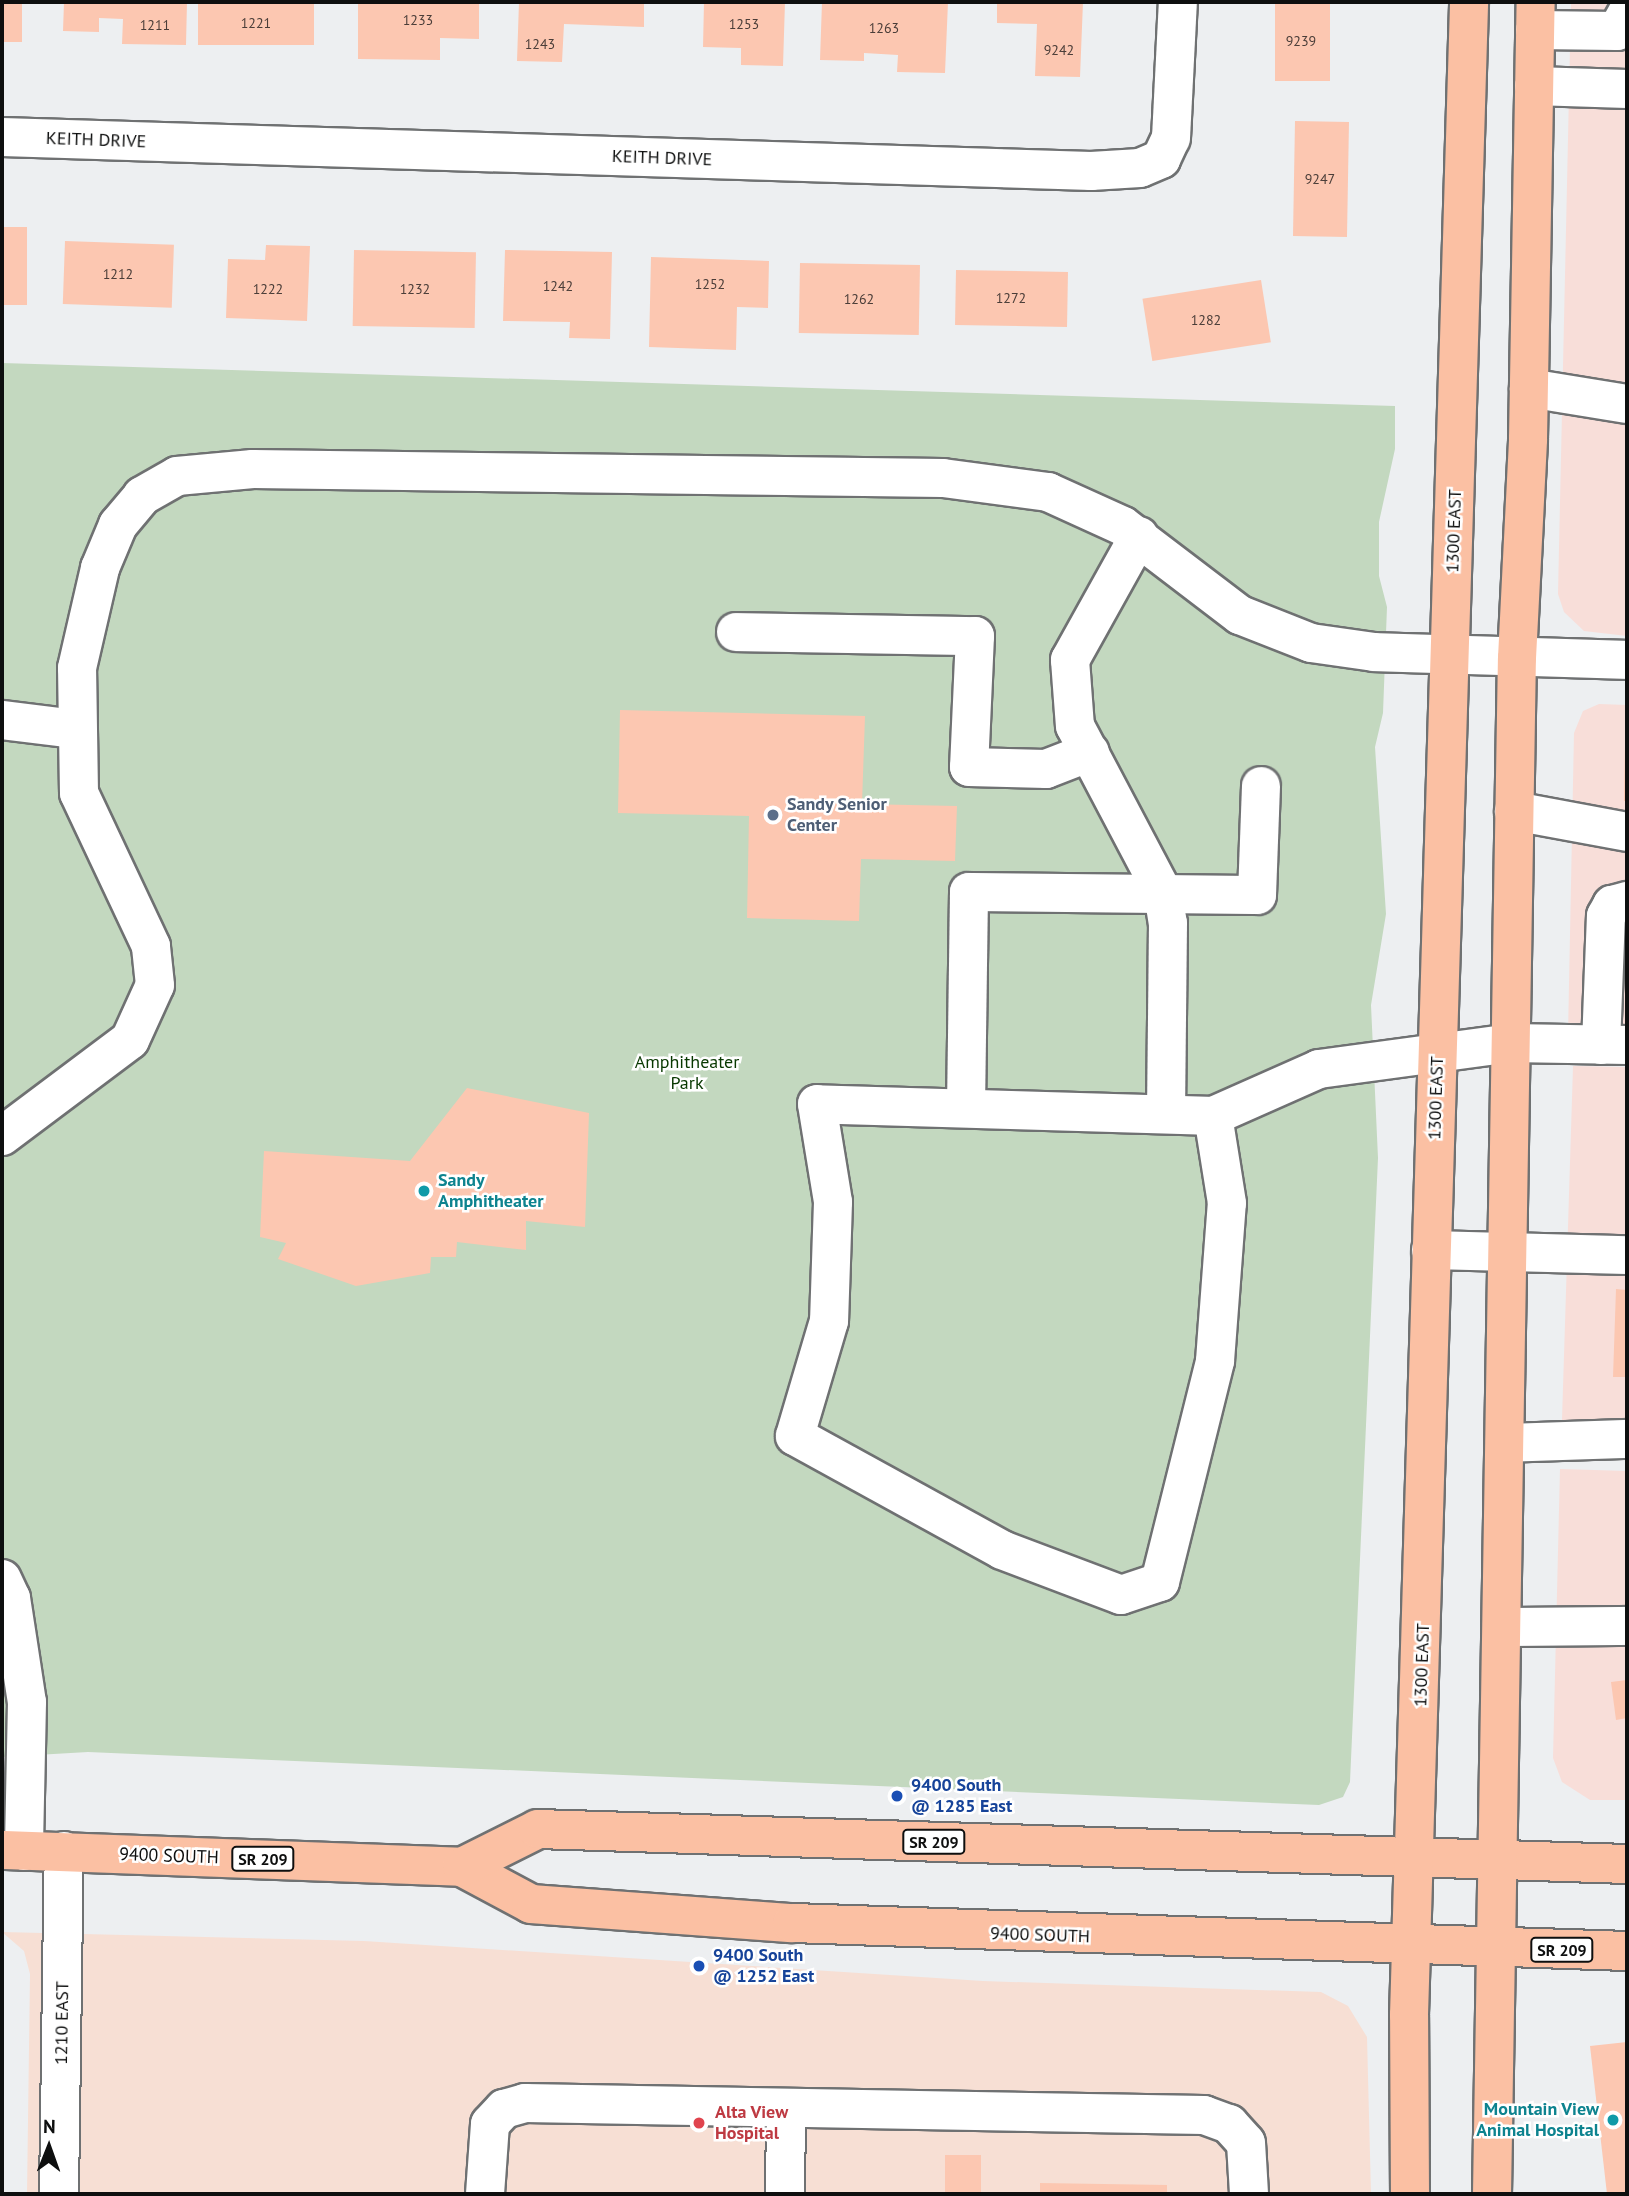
<!DOCTYPE html>
<style>
body{margin:0}
#map{position:relative;width:1629px;height:2196px;overflow:hidden;background:#edeff1;font-family:"PT Sans",sans-serif}
div>[style]{position:absolute}
.commercial>*{inset:0;background:#f8ded9}
.medical>*{inset:0;background:#f7dfd4}
.green>*{inset:0;background:#c3d8bf}
.building>*{inset:0;background:#fcc7b1;transform-origin:0 0}
.roads{filter:drop-shadow(2px 0 #6f7172) drop-shadow(-2px 0 #6f7172) drop-shadow(0 2px #6f7172) drop-shadow(0 -2px #6f7172)}
.minor>*{height:38px;margin:-19px;padding:0 19px;transform-origin:19px;border-radius:19px;background:#fff}
.major>*{height:38px;margin:-19px;padding:0 19px;transform-origin:19px;border-radius:19px;background:#fbc0a3}
.dots>*{width:19px;height:19px;translate:-50% -50%;box-sizing:border-box;border:4px solid #fff;border-radius:50%}
span{translate:-50% -50%;white-space:nowrap;text-align:center;line-height:1.15;-webkit-text-stroke:5px #fff;paint-order:stroke}
.number-label{font-size:14px;color:#4a3d38}
.number-label span{-webkit-text-stroke-width:0}
.shield-label span{padding:2px 5px;background:#fff;border:2px solid;border-radius:5px;-webkit-text-stroke-width:0}
.shield-label{font-size:16px;color:#0e0f0f;font-weight:700}
.street-label{font-size:18px;color:#0e0f0f}
.service-label{font-size:18px;color:#4e5e75;font-weight:700}
.left{translate:0 -50%;text-align:left}
.park-label{font-size:18px;color:#083800}
.culture-label{font-size:18px;color:#0d838f;font-weight:700}
.right{translate:-100% -50%;text-align:right}
.transit-label{font-size:18px;color:#164399;font-weight:700}
.health-label{font-size:18px;color:#be3a42;font-weight:700}
.frame{position:absolute;inset:0;border:4px solid #0e0f0f;pointer-events:none}
.north{position:absolute;left:14px;top:2112px;width:70px;height:70px;-webkit-text-stroke:5px #fff;paint-order:stroke;rotate:1deg;font-size:19px;font-weight:700;line-height:28px;text-align:center;color:#0e0f0f}
.north::after{content:'';display:block;margin:auto;width:24px;height:32px;background:#0e0f0f;clip-path:polygon(50% 0,100% 100%,50% 72%,0 100%)}
</style>
<div id="map">
<div class="commercial">
<i style="clip-path:polygon(1571px 2px,1627px 2px,1627px 636px,1584px 631px,1564px 612px,1558px 594px)"></i>
<i style="clip-path:polygon(1599px 704px,1627px 705px,1627px 1037px,1568px 1036px,1574px 733px,1583px 711px)"></i>
<i style="clip-path:polygon(1573px 1066px,1627px 1067px,1627px 1422px,1562px 1420px)"></i>
<i style="clip-path:polygon(1560px 1469px,1627px 1471px,1627px 1800px,1590px 1800px,1562px 1782px,1553px 1758px)"></i>
</div>
<div class="medical">
<i style="clip-path:polygon(2px 1932px,364px 1941px,983px 1981px,1321px 1992px,1348px 2006px,1367px 2037px,1371px 2194px,27px 2194px,30px 1974px,24px 1951px)"></i>
</div>
<div class="green">
<i style="clip-path:polygon(2px 363px,1395px 406px,1395px 449px,1379px 522px,1379px 576px,1387px 607px,1383px 713px,1375px 747px,1386px 914px,1371px 1005px,1378px 1158px,1350px 1782px,1343px 1797px,1319px 1805px,88px 1752px,2px 1757px)"></i>
</div>
<div class="building">
<i style="left:2px;top:2px;width:20px;height:40px"></i>
<i style="clip-path:polygon(64px 2px,187px 2px,186px 45px,122px 44px,123px 19px,99px 18px,99px 32px,63px 31px)"></i>
<i style="left:198px;top:2px;width:116px;height:43px"></i>
<i style="clip-path:polygon(358px 2px,479px 2px,479px 39px,440px 38px,440px 60px,358px 59px)"></i>
<i style="clip-path:polygon(519px 2px,644px 2px,644px 27px,564px 24px,562px 62px,517px 61px)"></i>
<i style="clip-path:polygon(704px 2px,785px 2px,783px 66px,741px 65px,741px 48px,703px 47px)"></i>
<i style="clip-path:polygon(822px 2px,948px 2px,945px 73px,897px 72px,898px 55px,864px 53px,864px 61px,820px 60px)"></i>
<i style="clip-path:polygon(997px 2px,1083px 2px,1080px 77px,1035px 76px,1037px 24px,997px 23px)"></i>
<i style="left:1275px;top:2px;width:55px;height:79px"></i>
<i style="left:1295px;top:121px;width:54px;height:115px;rotate:1deg"></i>
<i style="left:2px;top:227px;width:25px;height:78px"></i>
<i style="left:65px;top:241px;width:109px;height:63px;rotate:2deg"></i>
<i style="clip-path:polygon(266px 245px,310px 246px,307px 321px,226px 318px,228px 259px,265px 260px)"></i>
<i style="left:354px;top:250px;width:122px;height:76px;rotate:1deg"></i>
<i style="clip-path:polygon(505px 250px,612px 252px,610px 339px,569px 338px,570px 322px,503px 321px)"></i>
<i style="clip-path:polygon(651px 257px,769px 261px,768px 308px,737px 307px,736px 350px,649px 347px)"></i>
<i style="left:800px;top:263px;width:120px;height:70px;rotate:1deg"></i>
<i style="left:956px;top:270px;width:112px;height:55px;rotate:1deg"></i>
<i style="left:1261px;top:280px;width:63px;height:120px;rotate:81deg"></i>
<i style="clip-path:polygon(620px 710px,865px 716px,862px 804px,957px 806px,955px 861px,861px 859px,859px 921px,747px 918px,749px 816px,618px 813px)"></i>
<i style="clip-path:polygon(1625px 746px,1627px 746px,1627px 801px,1624px 801px)"></i>
<i style="clip-path:polygon(467px 1088px,589px 1113px,585px 1227px,526px 1221px,526px 1250px,457px 1242px,456px 1257px,431px 1257px,430px 1273px,356px 1286px,278px 1259px,286px 1243px,260px 1237px,264px 1151px,410px 1161px)"></i>
<i style="clip-path:polygon(1616px 1289px,1627px 1290px,1627px 1377px,1613px 1377px)"></i>
<i style="clip-path:polygon(1627px 1680px,1627px 1718px,1616px 1720px,1611px 1682px)"></i>
<i style="clip-path:polygon(1627px 2042px,1627px 2194px,1607px 2194px,1590px 2046px)"></i>
<i style="left:945px;top:2155px;width:36px;height:39px"></i>
<i style="clip-path:polygon(1040px 2183px,1167px 2185px,1167px 2194px,1040px 2194px)"></i>
</div>
<div class="roads">
<div class="minor">
<i style="left:1535px;top:30px;width:82px;rotate:0.7deg"></i>
<i style="left:1617px;top:31px;width:21px;rotate:-61deg"></i>
<i style="left:1534px;top:86px;width:93px;rotate:1.8deg"></i>
<i style="left:2px;top:137px;width:1090px;rotate:1.79deg"></i>
<i style="left:1091px;top:171px;width:49px;rotate:-3.5deg"></i>
<i style="left:1140px;top:168px;width:23px;rotate:-23deg"></i>
<i style="left:1161px;top:159px;width:23px;rotate:-65deg"></i>
<i style="left:1171px;top:138px;width:136px;rotate:-87.1deg"></i>
<i style="left:1529px;top:388px;width:99px;rotate:9.3deg"></i>
<i style="left:1139px;top:536px;width:142px;rotate:119.1deg"></i>
<i style="left:1070px;top:660px;width:66px;rotate:85.7deg"></i>
<i style="left:1075px;top:726px;width:189px;rotate:62.2deg"></i>
<i style="left:1163px;top:893px;width:30px;rotate:81deg"></i>
<i style="left:1168px;top:923px;width:191px;rotate:90.6deg"></i>
<i style="left:736px;top:632px;width:239px;rotate:1deg"></i>
<i style="left:975px;top:636px;width:131px;rotate:92.6deg"></i>
<i style="left:969px;top:767px;width:77px;rotate:1.5deg"></i>
<i style="left:1046px;top:769px;width:47px;rotate:-21.1deg"></i>
<i style="left:2px;top:720px;width:74px;rotate:7deg"></i>
<i style="left:1514px;top:811px;width:115px;rotate:10.5deg"></i>
<i style="left:1601px;top:1045px;width:129px;rotate:-87.8deg"></i>
<i style="left:1606px;top:916px;width:13px;rotate:-61deg"></i>
<i style="left:1612px;top:905px;width:16px;rotate:-15deg"></i>
<i style="left:966px;top:1108px;width:216px;rotate:-89.2deg"></i>
<i style="left:969px;top:892px;width:288px;rotate:0.6deg"></i>
<i style="left:1257px;top:895px;width:109px;rotate:-87.9deg"></i>
<i style="left:1213px;top:1116px;width:396px;rotate:-178.3deg"></i>
<i style="left:817px;top:1104px;width:99px;rotate:80.7deg"></i>
<i style="left:833px;top:1202px;width:119px;rotate:91.9deg"></i>
<i style="left:829px;top:1321px;width:120px;rotate:106.5deg"></i>
<i style="left:795px;top:1436px;width:236px;rotate:28.8deg"></i>
<i style="left:1002px;top:1550px;width:127px;rotate:20.7deg"></i>
<i style="left:1121px;top:1595px;width:41px;rotate:-18.4deg"></i>
<i style="left:1160px;top:1582px;width:228px;rotate:-76deg"></i>
<i style="left:1215px;top:1361px;width:158px;rotate:-85.7deg"></i>
<i style="left:1227px;top:1203px;width:88px;rotate:-99.1deg"></i>
<i style="left:1213px;top:1116px;width:116px;rotate:-23.9deg"></i>
<i style="left:1319px;top:1069px;width:194px;rotate:-7.7deg"></i>
<i style="left:1511px;top:1043px;width:116px;rotate:1deg"></i>
<i style="left:2px;top:1136px;width:160px;rotate:-36.9deg"></i>
<i style="left:130px;top:1040px;width:60px;rotate:-65.6deg"></i>
<i style="left:155px;top:985px;width:39px;rotate:-96deg"></i>
<i style="left:151px;top:946px;width:169px;rotate:-115.2deg"></i>
<i style="left:79px;top:793px;width:125px;rotate:-90.9deg"></i>
<i style="left:77px;top:668px;width:103px;rotate:-77deg"></i>
<i style="left:100px;top:568px;width:47px;rotate:-67.3deg"></i>
<i style="left:118px;top:525px;width:38px;rotate:-50deg"></i>
<i style="left:142px;top:496px;width:40px;rotate:-29.7deg"></i>
<i style="left:177px;top:476px;width:76px;rotate:-5.3deg"></i>
<i style="left:253px;top:469px;width:690px;rotate:0.75deg"></i>
<i style="left:943px;top:478px;width:106px;rotate:7.6deg"></i>
<i style="left:1048px;top:492px;width:82px;rotate:24.4deg"></i>
<i style="left:1123px;top:526px;width:147px;rotate:37.3deg"></i>
<i style="left:1240px;top:615px;width:76px;rotate:21.5deg"></i>
<i style="left:1311px;top:643px;width:64px;rotate:8.1deg"></i>
<i style="left:1374px;top:652px;width:253px;rotate:1.8deg"></i>
<i style="left:1431px;top:1250px;width:196px;rotate:1.5deg"></i>
<i style="left:1505px;top:1443px;width:122px;rotate:-1.9deg"></i>
<i style="left:2px;top:1579px;width:21px;rotate:65deg"></i>
<i style="left:11px;top:1598px;width:105px;rotate:81.3deg"></i>
<i style="left:27px;top:1702px;width:149px;rotate:91.2deg"></i>
<i style="left:1502px;top:1627px;width:125px;rotate:-0.5deg"></i>
<i style="left:59px;top:2194px;width:343px;rotate:-89.2deg"></i>
<i style="left:485px;top:2194px;width:70px;rotate:-85.9deg"></i>
<i style="left:490px;top:2124px;width:21px;rotate:-47deg"></i>
<i style="left:504px;top:2109px;width:22px;rotate:-16deg"></i>
<i style="left:525px;top:2103px;width:679px;rotate:1.01deg"></i>
<i style="left:1204px;top:2115px;width:27px;rotate:20deg"></i>
<i style="left:1229px;top:2124px;width:25px;rotate:48deg"></i>
<i style="left:1246px;top:2143px;width:51px;rotate:86.6deg"></i>
<i style="left:785px;top:2194px;width:86px;rotate:-89.3deg"></i>
</div>
<div class="major">
<i style="left:2px;top:1850px;width:460px;rotate:2.1deg"></i>
<i style="left:462px;top:1867px;width:78px;rotate:28.2deg"></i>
<i style="left:531px;top:1904px;width:262px;rotate:4.2deg"></i>
<i style="left:792px;top:1923px;width:835px;rotate:1.92deg"></i>
<i style="left:462px;top:1867px;width:85px;rotate:-26.6deg"></i>
<i style="left:538px;top:1829px;width:1090px;rotate:1.84deg"></i>
<i style="left:1410px;top:2194px;width:179px;rotate:-90.3deg"></i>
<i style="left:1409px;top:2015px;width:2014px;rotate:-88.29deg"></i>
<i style="left:1492px;top:2194px;width:1536px;rotate:-89.07deg"></i>
<i style="left:1517px;top:658px;width:219px;rotate:-87.1deg"></i>
<i style="left:1528px;top:439px;width:437px;rotate:-89deg"></i>
</div>
</div>
<div class="dots">
<i style="left:773px;top:815px;background:#5c6f8a"></i>
<i style="left:424px;top:1191px;background:#0f9aa8"></i>
<i style="left:897px;top:1796px;background:#1a4fb4"></i>
<i style="left:699px;top:1966px;background:#1a4fb4"></i>
<i style="left:1613px;top:2120px;background:#0f9aa8"></i>
<i style="left:699px;top:2123px;background:#e0444e"></i>
</div>
<div class="number-label">
<span style="left:418px;top:20px">1233</span>
<span style="left:256px;top:23px">1221</span>
<span style="left:744px;top:24px">1253</span>
<span style="left:155px;top:25px">1211</span>
<span style="left:884px;top:28px">1263</span>
<span style="left:1301px;top:41px">9239</span>
<span style="left:540px;top:44px">1243</span>
<span style="left:1059px;top:50px">9242</span>
<span style="left:1320px;top:179px">9247</span>
<span style="left:118px;top:274px">1212</span>
<span style="left:710px;top:284px">1252</span>
<span style="left:558px;top:286px">1242</span>
<span style="left:268px;top:289px">1222</span>
<span style="left:415px;top:289px">1232</span>
<span style="left:1011px;top:298px">1272</span>
<span style="left:859px;top:299px">1262</span>
<span style="left:1206px;top:320px">1282</span>
</div>
<div class="shield-label">
<span style="left:934px;top:1842px">SR 209</span>
<span style="left:263px;top:1859px">SR 209</span>
<span style="left:1562px;top:1950px">SR 209</span>
</div>
<div class="street-label">
<span style="left:96px;top:140px;rotate:2deg">KEITH DRIVE</span>
<span style="left:662px;top:158px;rotate:2deg">KEITH DRIVE</span>
<span style="left:1454px;top:531px;rotate:-88deg">1300 EAST</span>
<span style="left:1436px;top:1098px;rotate:-88deg">1300 EAST</span>
<span style="left:1422px;top:1665px;rotate:-88deg">1300 EAST</span>
<span style="left:169px;top:1856px;rotate:2deg">9400 SOUTH</span>
<span style="left:1040px;top:1935px;rotate:2deg">9400 SOUTH</span>
<span style="left:62px;top:2023px;rotate:-89deg">1210 EAST</span>
</div>
<div class="service-label">
<span class="left" style="left:787px;top:815px">Sandy Senior<br>Center</span>
</div>
<div class="park-label">
<span style="left:687px;top:1073px">Amphitheater<br>Park</span>
</div>
<div class="culture-label">
<span class="left" style="left:438px;top:1191px">Sandy<br>Amphitheater</span>
<span class="right" style="left:1599px;top:2120px">Mountain View<br>Animal Hospital</span>
</div>
<div class="transit-label">
<span class="left" style="left:911px;top:1796px">9400 South<br>@ 1285 East</span>
<span class="left" style="left:713px;top:1966px">9400 South<br>@ 1252 East</span>
</div>
<div class="health-label">
<span class="left" style="left:715px;top:2123px">Alta View<br>Hospital</span>
</div>
<div class="frame"></div>
<div class="north">N</div>
</div>
